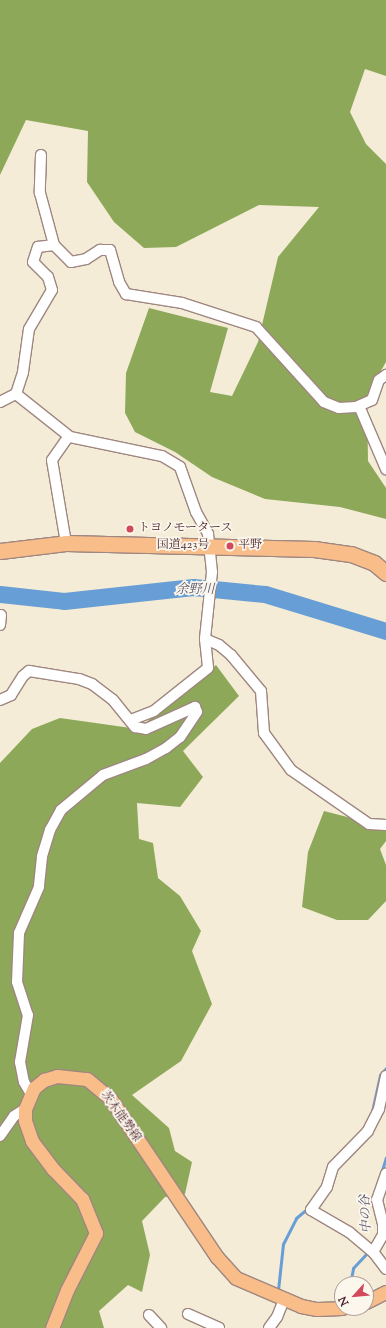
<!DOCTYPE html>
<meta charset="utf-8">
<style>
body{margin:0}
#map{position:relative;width:386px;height:1328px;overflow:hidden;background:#f4ecd6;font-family:"Sorts Mill Goudy","Noto Serif JP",serif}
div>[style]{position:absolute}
.forest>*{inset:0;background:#8ea85a}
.stream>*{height:3px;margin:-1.5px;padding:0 1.5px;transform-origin:1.5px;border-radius:1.5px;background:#689ed6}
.river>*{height:17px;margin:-8.5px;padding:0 8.5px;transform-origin:8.5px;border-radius:8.5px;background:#689ed6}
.roads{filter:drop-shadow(1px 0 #9f8680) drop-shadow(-1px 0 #9f8680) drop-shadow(0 1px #9f8680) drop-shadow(0 -1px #9f8680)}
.minor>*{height:10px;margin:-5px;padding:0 5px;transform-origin:5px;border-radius:5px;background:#fff}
.major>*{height:13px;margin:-6.5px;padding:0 6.5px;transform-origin:6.5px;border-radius:6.5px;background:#f8bd89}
.highway>*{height:15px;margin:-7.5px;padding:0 7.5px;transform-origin:7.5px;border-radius:7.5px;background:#f8bd89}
.dots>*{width:11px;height:11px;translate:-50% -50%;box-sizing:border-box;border:2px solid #fbf7ec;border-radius:50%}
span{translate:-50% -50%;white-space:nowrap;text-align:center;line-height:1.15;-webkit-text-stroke:3.5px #fbf7ec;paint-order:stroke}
.poi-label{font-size:12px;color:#4a1f2b}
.left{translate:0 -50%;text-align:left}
.street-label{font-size:12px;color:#4a1f2b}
.water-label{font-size:13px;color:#56526f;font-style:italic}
.north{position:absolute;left:334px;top:1276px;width:40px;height:40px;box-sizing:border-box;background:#fbf7ec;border:1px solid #b4a19f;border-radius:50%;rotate:243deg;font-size:11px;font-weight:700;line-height:16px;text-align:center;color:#4a1f2b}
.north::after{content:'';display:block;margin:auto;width:14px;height:18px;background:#d1495b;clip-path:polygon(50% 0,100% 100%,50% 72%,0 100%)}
</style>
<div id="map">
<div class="forest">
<i style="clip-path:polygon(0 0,386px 0,386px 76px,365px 69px,350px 112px,366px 144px,386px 164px,386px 362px,367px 395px,368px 461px,386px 488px,386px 519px,340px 507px,265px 499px,212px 477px,175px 452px,135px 432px,125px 413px,126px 373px,149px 308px,228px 328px,210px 392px,232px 396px,258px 342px,278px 257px,319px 207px,259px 205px,176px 247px,144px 248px,114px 222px,87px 182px,88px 131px,26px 120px,0 175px)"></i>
<i style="clip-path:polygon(216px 665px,239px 696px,183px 751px,203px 777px,180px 807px,137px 803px,139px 839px,153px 843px,158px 878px,180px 896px,201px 931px,192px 951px,212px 1004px,181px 1061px,132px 1095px,169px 1128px,175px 1151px,192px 1162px,185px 1194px,165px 1197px,142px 1221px,150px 1255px,142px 1292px,128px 1285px,99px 1311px,104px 1328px,0 1328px,0 763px,32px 729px,60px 718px,138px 729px)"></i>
<i style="clip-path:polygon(324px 811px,386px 827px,386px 841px,380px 849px,386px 865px,386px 901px,368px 920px,337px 920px,302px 907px,308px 852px)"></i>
</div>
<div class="stream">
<i style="left:371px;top:1116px;width:42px;rotate:-77.6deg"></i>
<i style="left:380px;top:1075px;width:9px;rotate:-49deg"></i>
<i style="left:375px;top:1193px;width:37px;rotate:-73deg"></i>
<i style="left:350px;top:1284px;width:16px;rotate:-79deg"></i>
<i style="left:353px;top:1268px;width:23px;rotate:-47deg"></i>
<i style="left:278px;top:1290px;width:46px;rotate:-83.8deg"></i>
<i style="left:283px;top:1244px;width:29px;rotate:-63deg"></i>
<i style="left:296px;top:1218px;width:17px;rotate:-40deg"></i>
</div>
<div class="river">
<i style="left:0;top:594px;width:64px;rotate:6.2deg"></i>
<i style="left:64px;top:601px;width:130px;rotate:-6.2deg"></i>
<i style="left:193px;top:587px;width:72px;rotate:5.6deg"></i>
<i style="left:265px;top:594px;width:127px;rotate:17deg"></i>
</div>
<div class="roads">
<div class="minor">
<i style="left:41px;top:155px;width:38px;rotate:92deg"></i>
<i style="left:40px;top:193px;width:54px;rotate:74.9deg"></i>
<i style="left:54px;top:245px;width:24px;rotate:45deg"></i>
<i style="left:71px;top:262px;width:15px;rotate:-11deg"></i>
<i style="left:86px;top:259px;width:17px;rotate:-33deg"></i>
<i style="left:100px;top:250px;width:10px"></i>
<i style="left:110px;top:250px;width:33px;rotate:74deg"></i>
<i style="left:119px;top:282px;width:14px;rotate:60deg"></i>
<i style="left:126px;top:294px;width:57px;rotate:9.1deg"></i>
<i style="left:182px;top:303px;width:78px;rotate:18deg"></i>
<i style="left:256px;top:327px;width:101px;rotate:47.8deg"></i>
<i style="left:324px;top:402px;width:16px;rotate:22deg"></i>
<i style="left:339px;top:408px;width:17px;rotate:-3deg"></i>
<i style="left:356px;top:407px;width:17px;rotate:-24deg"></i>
<i style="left:372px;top:400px;width:21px;rotate:-71deg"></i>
<i style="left:379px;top:380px;width:9px;rotate:-36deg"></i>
<i style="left:16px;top:394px;width:69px;rotate:38.5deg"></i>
<i style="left:70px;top:437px;width:94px;rotate:11.7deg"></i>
<i style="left:162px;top:456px;width:21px;rotate:31deg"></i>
<i style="left:180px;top:467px;width:48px;rotate:70.4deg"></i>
<i style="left:196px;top:512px;width:25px;rotate:61deg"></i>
<i style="left:208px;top:534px;width:38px;rotate:84deg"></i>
<i style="left:212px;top:572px;width:67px;rotate:96deg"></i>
<i style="left:205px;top:639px;width:29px;rotate:84deg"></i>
<i style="left:208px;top:668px;width:69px;rotate:141.5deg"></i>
<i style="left:154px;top:711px;width:26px;rotate:159deg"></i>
<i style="left:0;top:402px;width:18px;rotate:-27deg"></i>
<i style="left:16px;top:394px;width:23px;rotate:-72deg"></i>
<i style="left:23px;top:372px;width:43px;rotate:-82.1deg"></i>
<i style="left:29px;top:329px;width:45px;rotate:-59.5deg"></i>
<i style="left:52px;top:290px;width:14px;rotate:-107deg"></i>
<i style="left:48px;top:277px;width:21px;rotate:-135deg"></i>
<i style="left:33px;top:262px;width:16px;rotate:-72deg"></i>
<i style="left:38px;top:247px;width:16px;rotate:-7deg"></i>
<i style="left:359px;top:406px;width:69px;rotate:66.8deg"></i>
<i style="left:66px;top:543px;width:84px;rotate:-99.6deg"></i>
<i style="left:52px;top:460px;width:29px;rotate:-55deg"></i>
<i style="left:0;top:625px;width:10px;rotate:-84deg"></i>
<i style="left:205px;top:639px;width:15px;rotate:23deg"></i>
<i style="left:219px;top:645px;width:16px;rotate:40deg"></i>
<i style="left:231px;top:655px;width:47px;rotate:50.2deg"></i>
<i style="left:261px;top:691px;width:42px;rotate:85.9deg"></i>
<i style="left:264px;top:733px;width:46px;rotate:53.9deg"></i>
<i style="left:291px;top:770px;width:95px;rotate:34.7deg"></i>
<i style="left:369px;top:824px;width:17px;rotate:3deg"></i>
<i style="left:0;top:700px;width:12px;rotate:-24deg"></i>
<i style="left:11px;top:695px;width:22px;rotate:-58deg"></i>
<i style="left:23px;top:676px;width:8px;rotate:-40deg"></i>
<i style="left:29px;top:671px;width:51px;rotate:9.1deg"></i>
<i style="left:79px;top:679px;width:14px;rotate:21deg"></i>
<i style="left:92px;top:684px;width:26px;rotate:37deg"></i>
<i style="left:113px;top:700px;width:35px;rotate:51deg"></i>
<i style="left:135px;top:727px;width:11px;rotate:10deg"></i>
<i style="left:146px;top:729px;width:54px;rotate:-24.2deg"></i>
<i style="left:195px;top:707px;width:5px;rotate:68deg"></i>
<i style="left:197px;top:712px;width:30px;rotate:124deg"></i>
<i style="left:180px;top:737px;width:18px;rotate:142deg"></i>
<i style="left:166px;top:748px;width:23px;rotate:151deg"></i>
<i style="left:146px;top:759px;width:46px;rotate:159.6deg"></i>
<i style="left:103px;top:775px;width:55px;rotate:140.2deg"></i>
<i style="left:61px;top:810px;width:23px;rotate:119deg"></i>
<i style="left:50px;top:830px;width:28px;rotate:107deg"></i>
<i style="left:42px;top:857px;width:30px;rotate:96deg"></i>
<i style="left:39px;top:887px;width:50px;rotate:113.5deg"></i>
<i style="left:19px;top:933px;width:49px;rotate:92.3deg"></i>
<i style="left:17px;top:982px;width:35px;rotate:72deg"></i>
<i style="left:28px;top:1015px;width:48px;rotate:99.7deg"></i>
<i style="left:20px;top:1062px;width:20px;rotate:79deg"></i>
<i style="left:24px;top:1082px;width:14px;rotate:60deg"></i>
<i style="left:386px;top:1076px;width:34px;rotate:102deg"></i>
<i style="left:379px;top:1109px;width:25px;rotate:117deg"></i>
<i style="left:368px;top:1131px;width:50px;rotate:134.2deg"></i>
<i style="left:333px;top:1167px;width:21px;rotate:107deg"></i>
<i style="left:327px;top:1187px;width:28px;rotate:125deg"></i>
<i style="left:311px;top:1210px;width:44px;rotate:30.1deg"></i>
<i style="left:349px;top:1232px;width:33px;rotate:40deg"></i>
<i style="left:374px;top:1253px;width:20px;rotate:53deg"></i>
<i style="left:0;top:1136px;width:24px;rotate:-55deg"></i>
<i style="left:14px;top:1116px;width:13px;rotate:-32deg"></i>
<i style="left:373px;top:1252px;width:20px;rotate:-60deg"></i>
<i style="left:383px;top:1235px;width:11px;rotate:-90deg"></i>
<i style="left:383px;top:1224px;width:25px;rotate:-104deg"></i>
<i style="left:377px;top:1200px;width:28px;rotate:-71deg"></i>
<i style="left:188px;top:1314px;width:34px;rotate:24deg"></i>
<i style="left:149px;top:1315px;width:18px;rotate:47deg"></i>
<i style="left:269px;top:1328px;width:14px;rotate:-54deg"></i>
<i style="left:277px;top:1317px;width:18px;rotate:-68deg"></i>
</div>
<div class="major">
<i style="left:366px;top:1302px;width:22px;rotate:-27deg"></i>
<i style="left:52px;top:1328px;width:41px;rotate:-68.5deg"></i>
<i style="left:67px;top:1290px;width:64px;rotate:-63deg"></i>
<i style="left:96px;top:1233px;width:37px;rotate:-112deg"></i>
<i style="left:82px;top:1199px;width:42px;rotate:-134deg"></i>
<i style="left:53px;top:1169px;width:35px;rotate:-127deg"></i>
<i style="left:32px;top:1141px;width:21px;rotate:-109deg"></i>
<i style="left:25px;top:1121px;width:12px;rotate:-90deg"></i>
<i style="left:25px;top:1109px;width:23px;rotate:-67deg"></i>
<i style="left:34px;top:1088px;width:13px;rotate:-39deg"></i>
<i style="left:44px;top:1080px;width:14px;rotate:-17deg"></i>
<i style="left:57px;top:1076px;width:30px;rotate:6deg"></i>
<i style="left:87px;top:1079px;width:30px;rotate:40deg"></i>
<i style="left:110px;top:1098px;width:192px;rotate:56.1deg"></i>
<i style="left:217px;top:1257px;width:28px;rotate:48deg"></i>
<i style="left:236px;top:1278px;width:71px;rotate:23.3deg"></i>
<i style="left:301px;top:1306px;width:16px;rotate:11deg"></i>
<i style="left:317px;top:1309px;width:25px;rotate:-2deg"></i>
</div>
<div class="highway">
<i style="left:0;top:551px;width:66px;rotate:-6.9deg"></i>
<i style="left:66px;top:543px;width:248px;rotate:1.4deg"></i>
<i style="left:314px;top:549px;width:37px;rotate:8deg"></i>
<i style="left:351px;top:554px;width:25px;rotate:21deg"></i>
<i style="left:374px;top:563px;width:16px;rotate:40deg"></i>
</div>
</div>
<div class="dots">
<i style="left:130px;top:529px;background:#d1495b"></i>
<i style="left:230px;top:546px;background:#d1495b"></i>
</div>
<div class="poi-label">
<span class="left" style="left:138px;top:529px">トヨノモータース</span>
<span class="left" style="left:238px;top:546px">平野</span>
</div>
<div class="street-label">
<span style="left:183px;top:546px">国道423号</span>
<span style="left:120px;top:1117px;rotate:54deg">茨木能勢線</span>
</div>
<div class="water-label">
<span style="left:195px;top:590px">余野川</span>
<span style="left:367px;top:1214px;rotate:-93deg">中の谷</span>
</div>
<div class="north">N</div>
</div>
